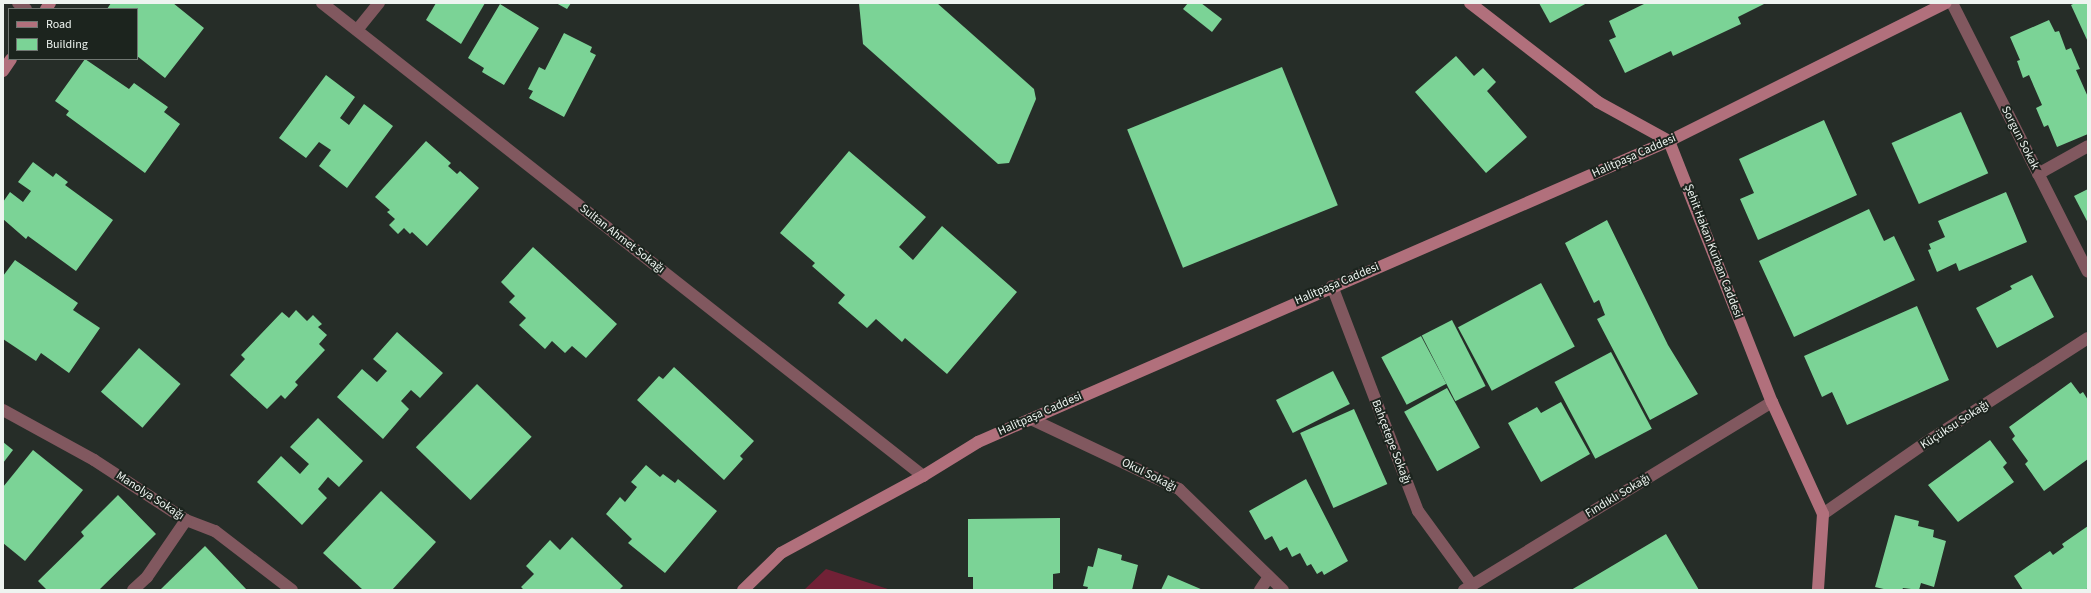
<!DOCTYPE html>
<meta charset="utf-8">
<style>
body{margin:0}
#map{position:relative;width:2091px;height:593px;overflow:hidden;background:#262d28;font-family:"Source Sans 3",sans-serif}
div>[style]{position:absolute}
.green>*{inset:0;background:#712136}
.building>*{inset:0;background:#7bd396;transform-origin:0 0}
.street>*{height:12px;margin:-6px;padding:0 6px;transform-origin:6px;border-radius:6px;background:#81585f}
.secondary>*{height:12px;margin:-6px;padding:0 6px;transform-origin:6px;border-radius:6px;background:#b1707c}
span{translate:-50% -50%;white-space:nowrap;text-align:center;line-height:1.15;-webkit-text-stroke:4px #1c241e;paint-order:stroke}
.street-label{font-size:12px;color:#eef4f0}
.frame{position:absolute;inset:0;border:4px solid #eef4f0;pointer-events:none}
.legend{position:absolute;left:8px;top:8px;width:130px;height:52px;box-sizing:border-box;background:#1c241e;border:1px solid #707772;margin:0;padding:5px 7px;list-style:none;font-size:12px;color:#eef4f0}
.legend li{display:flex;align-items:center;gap:8px;height:20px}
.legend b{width:20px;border:1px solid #707772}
</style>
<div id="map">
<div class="green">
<i style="clip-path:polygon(826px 569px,891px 590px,804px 590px)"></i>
</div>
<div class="building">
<i style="clip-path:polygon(111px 3px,173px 3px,204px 28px,165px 78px,137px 56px,137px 9px,107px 9px)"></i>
<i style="clip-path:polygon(436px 3px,485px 3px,461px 44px,426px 20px)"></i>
<i style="clip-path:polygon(556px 3px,571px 3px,567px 9px)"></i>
<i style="clip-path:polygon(859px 3px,937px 3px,1034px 89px,1036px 99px,1009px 163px,998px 164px,863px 44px)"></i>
<i style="clip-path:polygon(1188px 3px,1201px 3px,1222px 19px,1212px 32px,1183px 9px)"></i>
<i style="clip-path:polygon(1539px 3px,1587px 3px,1550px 23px)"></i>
<i style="clip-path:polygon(1646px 3px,1766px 3px,1738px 17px,1741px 24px,1673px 56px,1671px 51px,1625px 73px,1609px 40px,1616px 37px,1609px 21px)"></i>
<i style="clip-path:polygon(2075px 3px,2088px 3px,2088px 42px,2071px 5px)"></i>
<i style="clip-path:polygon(500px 4px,539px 28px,504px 85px,482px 72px,484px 68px,468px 58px)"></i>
<i style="clip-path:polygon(2049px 20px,2055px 32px,2059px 31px,2066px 50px,2071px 48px,2080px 69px,2076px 70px,2088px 97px,2088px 134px,2057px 147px,2048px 125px,2044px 127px,2036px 108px,2042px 105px,2029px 75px,2023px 78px,2017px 61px,2020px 60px,2010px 37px)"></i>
<i style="clip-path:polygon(564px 33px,592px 47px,590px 52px,596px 55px,564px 117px,529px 98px,533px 91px,528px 89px,539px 67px,545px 70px)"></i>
<i style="clip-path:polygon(1456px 56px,1474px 76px,1483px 68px,1496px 82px,1487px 91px,1527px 137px,1486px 173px,1415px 92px)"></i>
<i style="clip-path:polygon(85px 59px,129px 89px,134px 83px,168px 107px,164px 112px,180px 124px,145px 173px,66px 115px,69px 111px,55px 101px)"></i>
<i style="left:1282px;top:67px;width:149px;height:167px;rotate:68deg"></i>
<i style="clip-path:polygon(326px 75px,355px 97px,340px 118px,349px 125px,364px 104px,393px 126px,347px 188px,319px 166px,331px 150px,319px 142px,306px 158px,279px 138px)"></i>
<i style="left:1961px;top:112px;width:67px;height:76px;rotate:66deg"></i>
<i style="clip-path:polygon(1824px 120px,1857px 195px,1758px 240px,1740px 199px,1754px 193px,1739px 159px)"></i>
<i style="clip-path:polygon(426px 141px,451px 163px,448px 166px,457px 174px,460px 171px,479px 188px,427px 246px,412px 232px,410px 234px,404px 228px,398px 234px,389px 225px,395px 219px,387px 212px,390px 210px,375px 197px)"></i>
<i style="clip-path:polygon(849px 151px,926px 217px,899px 247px,913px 260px,942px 226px,1017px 292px,947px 374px,905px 338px,902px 342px,876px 319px,867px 328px,838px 303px,845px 295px,812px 266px,815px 263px,780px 233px)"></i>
<i style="clip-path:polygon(33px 162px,53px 177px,56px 173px,68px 182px,65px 185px,113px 220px,76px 271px,28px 236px,26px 239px,3px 219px,3px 202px,10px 192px,23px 202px,31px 191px,18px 182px)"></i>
<i style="clip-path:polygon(2088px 189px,2088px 223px,2074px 196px)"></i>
<i style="clip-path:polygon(2006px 192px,2027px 242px,1959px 271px,1956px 263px,1937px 272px,1928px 250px,1931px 249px,1929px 244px,1945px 237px,1938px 221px)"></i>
<i style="clip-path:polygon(1869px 209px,1884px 241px,1894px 236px,1915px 280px,1794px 337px,1759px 261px)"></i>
<i style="clip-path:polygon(1607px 220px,1668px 345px,1698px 394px,1650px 420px,1597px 319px,1605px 315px,1599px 300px,1594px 303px,1565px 243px)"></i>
<i style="clip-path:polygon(533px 247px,617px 324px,586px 358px,572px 346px,565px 353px,552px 341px,545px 349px,519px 325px,526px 318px,509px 302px,515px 296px,501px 282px)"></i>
<i style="clip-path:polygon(15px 260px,78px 303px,73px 310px,100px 328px,69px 373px,41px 353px,36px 361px,3px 339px,3px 276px)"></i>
<i style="clip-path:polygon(2032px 275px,2054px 317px,1997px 348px,1976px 308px,2012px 289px,2010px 286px)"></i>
<i style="left:1541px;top:283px;width:72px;height:94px;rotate:62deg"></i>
<i style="clip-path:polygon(1917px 306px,1949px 380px,1847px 425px,1832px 392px,1822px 397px,1804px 356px)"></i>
<i style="clip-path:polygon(296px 310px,307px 321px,313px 315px,322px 324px,318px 327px,327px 335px,319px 344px,325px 350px,295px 382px,298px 385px,285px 399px,281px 395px,267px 409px,230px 375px,245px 359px,241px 355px,282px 312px,289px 318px)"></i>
<i style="left:1452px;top:320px;width:74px;height:34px;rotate:63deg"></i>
<i style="clip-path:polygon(397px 332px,443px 373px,420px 398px,411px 390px,401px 401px,409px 409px,383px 439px,337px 397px,362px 369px,377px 382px,387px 371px,373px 359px)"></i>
<i style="left:1421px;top:336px;width:54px;height:45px;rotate:62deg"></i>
<i style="left:139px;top:348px;width:55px;height:58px;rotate:41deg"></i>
<i style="left:1611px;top:352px;width:87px;height:64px;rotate:62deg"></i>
<i style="clip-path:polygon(674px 367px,754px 441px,740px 456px,743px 459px,724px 480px,637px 400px,659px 376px,663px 379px)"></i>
<i style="left:1333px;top:371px;width:37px;height:64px;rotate:63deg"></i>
<i style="clip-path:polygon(2071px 382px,2080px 394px,2083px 392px,2088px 400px,2088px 459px,2044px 491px,2025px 464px,2028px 461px,2012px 439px,2015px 436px,2009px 427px)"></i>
<i style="left:477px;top:384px;width:76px;height:88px;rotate:44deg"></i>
<i style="left:1447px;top:388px;width:68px;height:49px;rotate:61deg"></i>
<i style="clip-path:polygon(1561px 402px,1590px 454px,1541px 482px,1508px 423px,1537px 407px,1541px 413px)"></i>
<i style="left:1354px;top:409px;width:82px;height:59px;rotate:66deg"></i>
<i style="clip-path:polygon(318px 418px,363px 461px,339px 487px,328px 477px,318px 489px,327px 498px,302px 525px,257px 482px,281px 456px,300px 474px,309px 464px,290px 447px)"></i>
<i style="clip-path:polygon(1990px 440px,2007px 463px,2003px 467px,2014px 482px,1958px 522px,1928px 485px)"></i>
<i style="clip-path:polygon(3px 442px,13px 450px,3px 463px)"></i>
<i style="clip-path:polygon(33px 450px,83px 490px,25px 561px,3px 543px,3px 487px)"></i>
<i style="clip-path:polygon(646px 465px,660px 477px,663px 474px,675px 483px,678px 479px,717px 511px,665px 573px,628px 543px,632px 539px,606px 514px,620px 497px,625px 502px,637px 487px,631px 482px)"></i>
<i style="clip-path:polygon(1306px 479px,1348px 561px,1324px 575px,1322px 571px,1317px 574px,1311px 564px,1307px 566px,1300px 553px,1292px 557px,1287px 547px,1280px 551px,1272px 536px,1265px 540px,1249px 511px)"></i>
<i style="clip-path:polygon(381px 491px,436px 542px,392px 590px,363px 590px,323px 553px)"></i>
<i style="clip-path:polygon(118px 495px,156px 534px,99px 590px,47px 590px,38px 581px,84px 536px,81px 532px)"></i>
<i style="clip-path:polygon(1895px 515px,1919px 521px,1918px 526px,1934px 530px,1933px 537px,1946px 541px,1934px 587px,1921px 583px,1919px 590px,1903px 588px,1902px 590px,1888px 590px,1875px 587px)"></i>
<i style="clip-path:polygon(1060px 518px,1060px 573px,1053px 574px,1053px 590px,973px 590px,973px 577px,968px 577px,968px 519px)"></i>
<i style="clip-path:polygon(2088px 526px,2088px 588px,2085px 590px,2023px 590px,2014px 576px,2050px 551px,2053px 555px,2064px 547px,2062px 544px)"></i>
<i style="clip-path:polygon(1666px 534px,1699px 590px,1571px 590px,1590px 579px)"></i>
<i style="clip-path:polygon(572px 537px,623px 586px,619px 590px,524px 590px,521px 587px,534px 574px,526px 566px,550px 540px,560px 550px)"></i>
<i style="clip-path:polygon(205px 546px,247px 590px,160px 590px)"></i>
<i style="clip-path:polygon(1098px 548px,1122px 555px,1121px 560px,1138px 565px,1132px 590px,1087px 590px,1088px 587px,1083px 586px,1088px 566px,1093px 567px)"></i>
<i style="clip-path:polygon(1168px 575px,1203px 590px,1161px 590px)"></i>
</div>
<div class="street">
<i style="left:18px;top:3px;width:10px;rotate:37deg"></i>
<i style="left:322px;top:3px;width:765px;rotate:38.2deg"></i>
<i style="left:1952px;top:3px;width:301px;rotate:63.2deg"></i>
<i style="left:357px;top:30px;width:35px;rotate:-51deg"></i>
<i style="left:2038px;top:174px;width:57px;rotate:-29.2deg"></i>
<i style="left:1332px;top:286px;width:241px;rotate:69.1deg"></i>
<i style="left:1418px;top:511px;width:92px;rotate:53.9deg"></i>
<i style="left:3px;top:410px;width:104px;rotate:28.8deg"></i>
<i style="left:94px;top:460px;width:110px;rotate:33.1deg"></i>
<i style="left:186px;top:520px;width:31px;rotate:21deg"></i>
<i style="left:215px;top:531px;width:97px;rotate:37.5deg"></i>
<i style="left:1031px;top:419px;width:164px;rotate:25.3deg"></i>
<i style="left:1179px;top:489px;width:145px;rotate:44.2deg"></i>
<i style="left:1823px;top:514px;width:124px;rotate:-34.8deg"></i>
<i style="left:1925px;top:443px;width:194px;rotate:-32.8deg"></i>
<i style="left:133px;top:590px;width:19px;rotate:-43deg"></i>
<i style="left:147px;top:577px;width:69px;rotate:-55.6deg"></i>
<i style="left:1260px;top:590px;width:14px;rotate:-56deg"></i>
<i style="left:1464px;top:590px;width:361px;rotate:-31.4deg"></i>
</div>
<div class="secondary">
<i style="left:1470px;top:3px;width:162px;rotate:37.7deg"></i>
<i style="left:1598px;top:102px;width:81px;rotate:28.8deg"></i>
<i style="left:1669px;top:141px;width:281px;rotate:68.5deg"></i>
<i style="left:1772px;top:402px;width:123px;rotate:65.5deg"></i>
<i style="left:1823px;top:514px;width:76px;rotate:93.8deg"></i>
<i style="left:46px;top:9px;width:7px;rotate:-56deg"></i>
<i style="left:3px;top:71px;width:14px;rotate:-56deg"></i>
<i style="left:743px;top:590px;width:53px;rotate:-44.2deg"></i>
<i style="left:781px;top:553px;width:162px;rotate:-28.5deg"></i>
<i style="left:923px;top:476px;width:65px;rotate:-31.7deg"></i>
<i style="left:978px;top:442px;width:754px;rotate:-23.54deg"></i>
<i style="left:1669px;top:141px;width:309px;rotate:-26.5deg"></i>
</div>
<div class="street-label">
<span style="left:2020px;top:138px;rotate:63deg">Sorgun Sokak</span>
<span style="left:1634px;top:156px;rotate:-24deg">Halitpaşa Caddesi</span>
<span style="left:622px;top:239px;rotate:38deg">Sultan Ahmet Sokağı</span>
<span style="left:1713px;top:251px;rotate:69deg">Şehit Hakan Kurban Caddesi</span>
<span style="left:1337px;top:284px;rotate:-23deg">Halitpaşa Caddesi</span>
<span style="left:1040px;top:414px;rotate:-24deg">Halitpaşa Caddesi</span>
<span style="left:1955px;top:425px;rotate:-33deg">Küçüksu Sokağı</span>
<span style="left:1391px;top:442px;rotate:69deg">Bahçetepe Sokağı</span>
<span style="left:1149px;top:475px;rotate:26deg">Okul Sokağı</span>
<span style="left:150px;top:496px;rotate:33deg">Manolya Sokağı</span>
<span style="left:1618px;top:496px;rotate:-31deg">Fındıklı Sokağı</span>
</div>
<div class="frame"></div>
<ul class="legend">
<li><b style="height:5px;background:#b1707c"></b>Road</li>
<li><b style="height:11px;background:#7bd396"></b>Building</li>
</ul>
</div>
